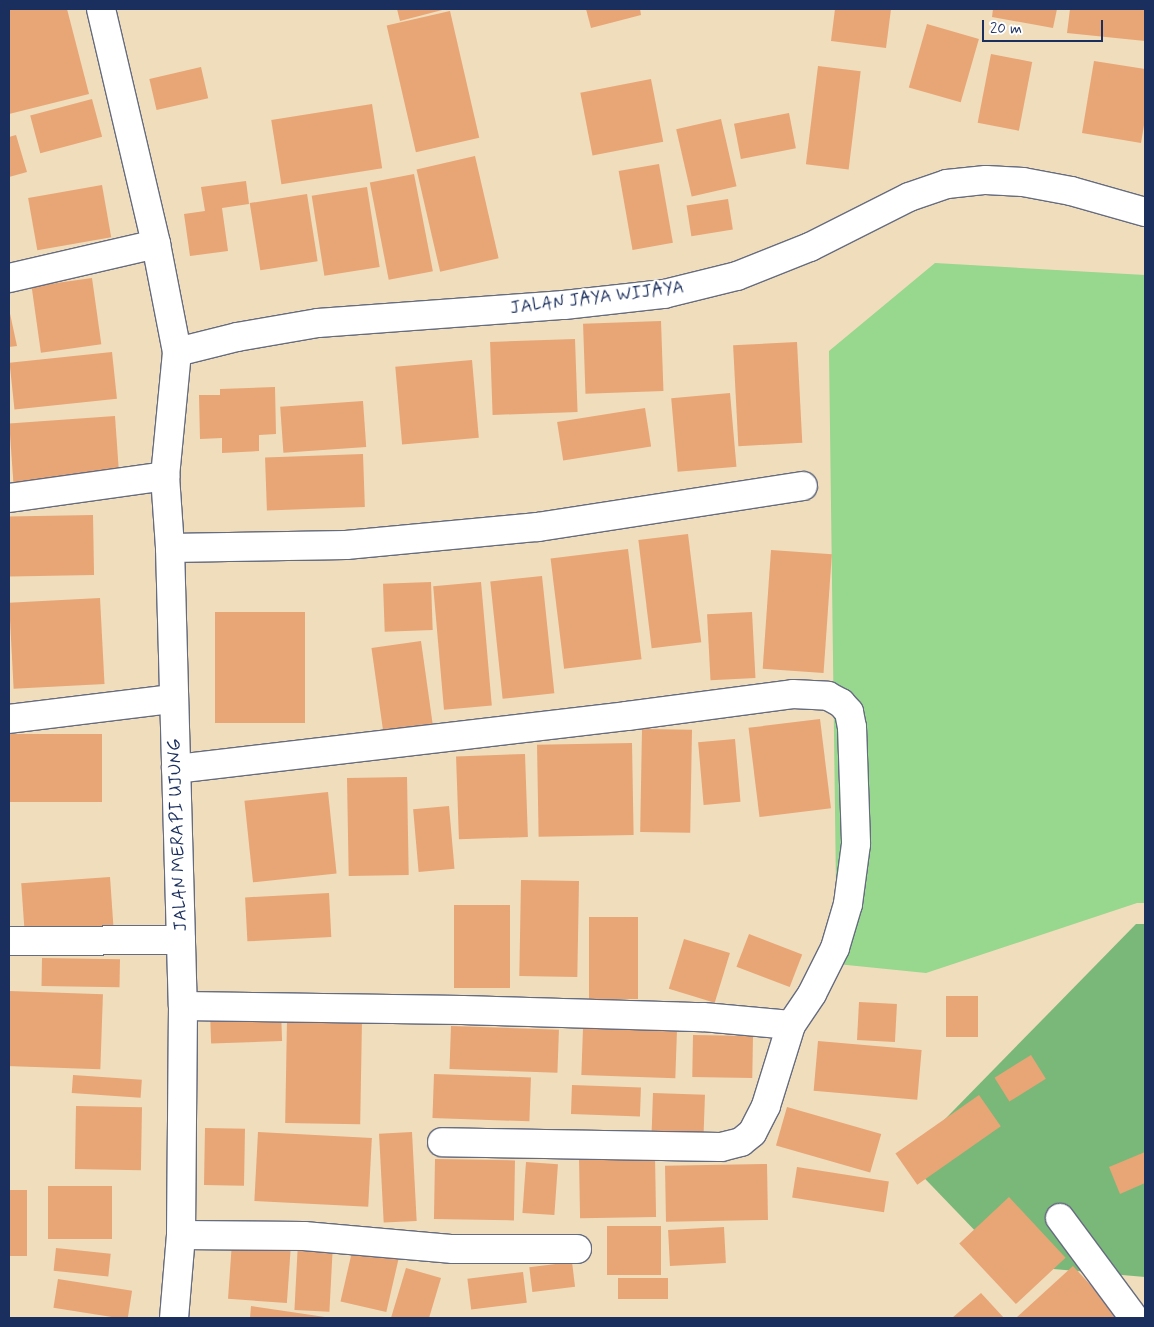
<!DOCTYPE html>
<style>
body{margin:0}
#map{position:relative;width:1154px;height:1327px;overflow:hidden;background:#f0ddbc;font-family:Mynerve,sans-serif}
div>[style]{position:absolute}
.green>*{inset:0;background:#97d78e}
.forest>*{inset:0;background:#79b879}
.building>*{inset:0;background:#e8a576;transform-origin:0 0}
.roads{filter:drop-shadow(1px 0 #666c7f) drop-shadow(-1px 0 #666c7f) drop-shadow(0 1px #666c7f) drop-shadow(0 -1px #666c7f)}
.street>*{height:28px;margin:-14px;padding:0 14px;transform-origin:14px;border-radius:14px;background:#fff}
span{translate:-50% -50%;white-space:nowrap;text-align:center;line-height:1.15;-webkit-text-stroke:4.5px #fff;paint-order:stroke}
.street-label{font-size:18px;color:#1b2f5e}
.frame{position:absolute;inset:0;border:10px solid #1b2f5e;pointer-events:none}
.scale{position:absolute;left:982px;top:20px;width:121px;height:22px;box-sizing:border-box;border:2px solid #1b2f5e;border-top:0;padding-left:6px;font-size:15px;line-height:18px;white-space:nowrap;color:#1b2f5e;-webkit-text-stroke:4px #fff;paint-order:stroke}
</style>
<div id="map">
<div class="green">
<i style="clip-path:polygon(935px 263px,1145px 275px,1145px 903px,1137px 903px,926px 973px,837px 964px,829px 351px)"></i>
</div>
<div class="forest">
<i style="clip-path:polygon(1136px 924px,1145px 924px,1145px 1277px,1008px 1265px,906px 1159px)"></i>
</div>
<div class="building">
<i style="clip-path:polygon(9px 9px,67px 9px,89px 94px,9px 114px)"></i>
<i style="clip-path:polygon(397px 9px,446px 9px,400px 21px)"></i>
<i style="clip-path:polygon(586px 9px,640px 9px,641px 15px,591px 28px)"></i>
<i style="clip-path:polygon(835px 9px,891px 9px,886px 48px,831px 41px)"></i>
<i style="clip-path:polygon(993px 9px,1057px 9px,1053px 28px,992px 17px)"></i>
<i style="clip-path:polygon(1070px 9px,1145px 9px,1145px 41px,1067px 33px)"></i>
<i style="left:450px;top:11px;width:130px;height:65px;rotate:77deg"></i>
<i style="left:927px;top:24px;width:54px;height:66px;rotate:16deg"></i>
<i style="left:991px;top:54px;width:42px;height:70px;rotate:11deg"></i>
<i style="clip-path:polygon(1094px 61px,1145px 69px,1145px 119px,1141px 143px,1082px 133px)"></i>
<i style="left:818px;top:66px;width:43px;height:99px;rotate:7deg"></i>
<i style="left:201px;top:67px;width:32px;height:53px;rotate:77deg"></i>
<i style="left:651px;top:79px;width:64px;height:72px;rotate:79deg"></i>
<i style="left:92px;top:99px;width:39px;height:64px;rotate:75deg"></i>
<i style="left:372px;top:104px;width:65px;height:102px;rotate:81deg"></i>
<i style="left:789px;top:113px;width:36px;height:56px;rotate:79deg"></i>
<i style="left:721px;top:119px;width:69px;height:46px;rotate:77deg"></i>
<i style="clip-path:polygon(16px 135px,27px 172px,9px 177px,9px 137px)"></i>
<i style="left:475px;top:156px;width:105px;height:60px;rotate:77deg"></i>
<i style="left:659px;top:164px;width:80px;height:41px;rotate:80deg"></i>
<i style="left:414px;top:174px;width:99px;height:45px;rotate:79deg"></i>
<i style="clip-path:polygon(246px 181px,249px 204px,222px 208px,228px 251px,190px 256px,184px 214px,205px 211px,201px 187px)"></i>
<i style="left:102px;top:185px;width:53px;height:75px;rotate:80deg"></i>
<i style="left:367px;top:187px;width:81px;height:56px;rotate:81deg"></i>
<i style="left:307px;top:194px;width:68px;height:58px;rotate:81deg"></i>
<i style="left:728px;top:199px;width:31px;height:42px;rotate:81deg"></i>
<i style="left:92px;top:278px;width:67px;height:61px;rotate:82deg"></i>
<i style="clip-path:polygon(9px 309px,17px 346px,9px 347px)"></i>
<i style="left:661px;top:321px;width:70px;height:78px;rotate:88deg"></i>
<i style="left:575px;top:339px;width:73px;height:85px;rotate:88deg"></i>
<i style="left:797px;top:342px;width:101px;height:64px;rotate:87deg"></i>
<i style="left:112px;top:352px;width:47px;height:103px;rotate:84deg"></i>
<i style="left:472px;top:360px;width:78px;height:77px;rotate:85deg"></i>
<i style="clip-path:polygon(275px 387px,276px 434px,259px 435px,259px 451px,222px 453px,222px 438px,200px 439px,199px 395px,220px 395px,220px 389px)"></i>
<i style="left:730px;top:393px;width:74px;height:59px;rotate:85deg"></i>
<i style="left:363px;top:401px;width:46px;height:83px;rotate:86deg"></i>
<i style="left:645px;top:408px;width:39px;height:89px;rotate:81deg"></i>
<i style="left:115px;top:416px;width:62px;height:106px;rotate:86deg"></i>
<i style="left:363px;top:454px;width:53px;height:98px;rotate:88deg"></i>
<i style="left:93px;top:515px;width:60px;height:84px;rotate:89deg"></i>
<i style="left:688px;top:534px;width:109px;height:50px;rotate:83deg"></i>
<i style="left:628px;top:549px;width:111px;height:78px;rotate:83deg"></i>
<i style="left:771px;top:550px;width:61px;height:119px;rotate:4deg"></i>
<i style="left:542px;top:576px;width:118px;height:52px;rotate:84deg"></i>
<i style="left:431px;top:582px;width:48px;height:48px;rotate:88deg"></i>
<i style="left:481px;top:582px;width:124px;height:48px;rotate:85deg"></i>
<i style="left:100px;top:598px;width:86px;height:91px;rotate:87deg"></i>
<i style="left:215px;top:612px;width:90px;height:111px"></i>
<i style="left:752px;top:612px;width:66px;height:45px;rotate:87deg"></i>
<i style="left:421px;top:641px;width:84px;height:50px;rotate:82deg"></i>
<i style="left:820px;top:719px;width:90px;height:72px;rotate:83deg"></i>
<i style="left:642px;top:729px;width:50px;height:103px;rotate:1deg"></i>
<i style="left:9px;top:734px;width:93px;height:68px"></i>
<i style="left:735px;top:739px;width:63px;height:37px;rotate:85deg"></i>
<i style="left:632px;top:743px;width:92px;height:95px;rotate:89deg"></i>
<i style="left:525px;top:754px;width:83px;height:69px;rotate:88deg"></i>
<i style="left:407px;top:777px;width:98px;height:60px;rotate:89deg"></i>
<i style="left:328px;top:792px;width:82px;height:84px;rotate:84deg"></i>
<i style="left:449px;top:806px;width:63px;height:36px;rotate:85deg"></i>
<i style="left:110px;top:877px;width:49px;height:89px;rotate:86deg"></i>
<i style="left:521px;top:880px;width:58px;height:96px;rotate:1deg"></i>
<i style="left:329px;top:893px;width:44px;height:84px;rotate:87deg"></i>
<i style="left:454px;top:905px;width:56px;height:83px"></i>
<i style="left:589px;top:917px;width:49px;height:82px"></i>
<i style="left:749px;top:934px;width:57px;height:35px;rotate:21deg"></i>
<i style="left:684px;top:939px;width:48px;height:52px;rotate:17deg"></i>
<i style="left:42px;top:958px;width:78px;height:28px;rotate:1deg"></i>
<i style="left:9px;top:991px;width:94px;height:75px;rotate:2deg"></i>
<i style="left:946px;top:996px;width:32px;height:41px"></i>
<i style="left:859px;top:1002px;width:38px;height:38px;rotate:3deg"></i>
<i style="left:281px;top:1010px;width:31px;height:71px;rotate:88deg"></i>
<i style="left:287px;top:1019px;width:75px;height:104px;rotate:1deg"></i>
<i style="left:451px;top:1026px;width:108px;height:43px;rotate:2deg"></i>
<i style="left:583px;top:1028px;width:94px;height:47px;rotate:2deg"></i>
<i style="left:693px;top:1035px;width:60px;height:42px;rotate:1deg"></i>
<i style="left:818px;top:1041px;width:104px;height:50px;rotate:5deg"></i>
<i style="left:1031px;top:1055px;width:28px;height:43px;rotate:58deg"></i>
<i style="left:434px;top:1074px;width:97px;height:44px;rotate:2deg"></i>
<i style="left:73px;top:1075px;width:69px;height:18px;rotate:4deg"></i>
<i style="left:572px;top:1085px;width:69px;height:29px;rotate:2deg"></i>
<i style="left:653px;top:1093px;width:52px;height:44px;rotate:2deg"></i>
<i style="left:979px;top:1095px;width:38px;height:102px;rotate:55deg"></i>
<i style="left:76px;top:1106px;width:66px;height:63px;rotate:1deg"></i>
<i style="left:787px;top:1107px;width:98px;height:40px;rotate:16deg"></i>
<i style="left:205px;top:1128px;width:40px;height:57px;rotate:1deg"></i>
<i style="left:258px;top:1132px;width:114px;height:69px;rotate:3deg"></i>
<i style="left:412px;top:1132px;width:89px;height:33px;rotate:87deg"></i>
<i style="clip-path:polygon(1145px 1152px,1145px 1183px,1120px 1194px,1109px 1167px)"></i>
<i style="left:655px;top:1156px;width:61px;height:76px;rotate:89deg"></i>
<i style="left:435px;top:1159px;width:80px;height:60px;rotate:1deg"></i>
<i style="left:526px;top:1162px;width:32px;height:51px;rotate:4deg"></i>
<i style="left:767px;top:1164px;width:56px;height:102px;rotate:89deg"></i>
<i style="left:797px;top:1167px;width:93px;height:31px;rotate:9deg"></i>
<i style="left:48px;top:1186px;width:64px;height:53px"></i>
<i style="left:9px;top:1190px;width:18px;height:66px"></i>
<i style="left:1009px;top:1197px;width:83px;height:68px;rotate:47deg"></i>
<i style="left:607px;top:1226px;width:54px;height:49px"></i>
<i style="left:724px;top:1227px;width:36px;height:56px;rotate:87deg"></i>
<i style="left:232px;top:1242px;width:59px;height:57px;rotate:4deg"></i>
<i style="left:298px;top:1242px;width:35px;height:68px;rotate:3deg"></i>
<i style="left:354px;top:1243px;width:47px;height:60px;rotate:13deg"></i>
<i style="left:56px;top:1248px;width:55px;height:23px;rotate:6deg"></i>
<i style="left:572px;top:1262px;width:25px;height:43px;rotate:83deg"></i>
<i style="clip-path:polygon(1073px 1266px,1121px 1318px,1016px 1318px)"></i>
<i style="clip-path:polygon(406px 1268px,441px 1278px,429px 1318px,391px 1318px)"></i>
<i style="left:523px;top:1272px;width:31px;height:56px;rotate:83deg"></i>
<i style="left:668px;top:1278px;width:21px;height:50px;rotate:90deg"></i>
<i style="left:58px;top:1279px;width:75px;height:29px;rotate:9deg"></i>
<i style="clip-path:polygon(981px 1293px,1004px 1318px,952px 1318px)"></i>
<i style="clip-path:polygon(251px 1306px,325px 1317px,325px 1318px,250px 1318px)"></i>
</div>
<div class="roads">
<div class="street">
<i style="left:101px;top:9px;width:241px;rotate:76.8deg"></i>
<i style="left:156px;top:244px;width:110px;rotate:79deg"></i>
<i style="left:177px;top:352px;width:125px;rotate:95.5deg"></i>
<i style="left:165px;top:476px;width:72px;rotate:86deg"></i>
<i style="left:170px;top:548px;width:458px;rotate:88.4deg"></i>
<i style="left:183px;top:1006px;width:229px;rotate:90.5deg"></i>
<i style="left:181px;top:1235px;width:83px;rotate:94.8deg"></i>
<i style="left:9px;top:278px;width:151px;rotate:-13deg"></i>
<i style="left:177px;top:352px;width:62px;rotate:-14deg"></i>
<i style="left:237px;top:337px;width:82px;rotate:-9.8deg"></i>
<i style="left:318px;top:323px;width:247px;rotate:-4.2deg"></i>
<i style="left:564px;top:305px;width:101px;rotate:-6.3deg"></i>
<i style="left:664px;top:294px;width:75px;rotate:-13.9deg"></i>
<i style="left:737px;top:276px;width:79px;rotate:-21.7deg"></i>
<i style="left:810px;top:247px;width:111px;rotate:-26.8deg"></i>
<i style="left:909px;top:197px;width:40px;rotate:-18.9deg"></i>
<i style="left:947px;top:184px;width:39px;rotate:-6deg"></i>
<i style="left:986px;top:180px;width:37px;rotate:3deg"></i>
<i style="left:1023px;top:182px;width:49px;rotate:10.6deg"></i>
<i style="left:1071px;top:191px;width:77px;rotate:15.8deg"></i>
<i style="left:9px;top:498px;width:158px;rotate:-8deg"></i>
<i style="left:170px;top:548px;width:176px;rotate:-1deg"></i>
<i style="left:346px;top:545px;width:193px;rotate:-5.4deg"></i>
<i style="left:538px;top:527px;width:268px;rotate:-8.8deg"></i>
<i style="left:9px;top:719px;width:165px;rotate:-7deg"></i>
<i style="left:176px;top:769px;width:454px;rotate:-6.7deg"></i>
<i style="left:627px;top:716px;width:167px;rotate:-7.5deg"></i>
<i style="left:793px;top:694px;width:35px;rotate:3deg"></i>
<i style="left:828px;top:696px;width:15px;rotate:28deg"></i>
<i style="left:841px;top:703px;width:12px;rotate:48deg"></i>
<i style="left:849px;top:712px;width:15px;rotate:79deg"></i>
<i style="left:852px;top:727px;width:117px;rotate:88deg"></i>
<i style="left:856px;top:844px;width:61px;rotate:97.6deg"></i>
<i style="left:848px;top:904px;width:46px;rotate:106.5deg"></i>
<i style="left:835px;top:948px;width:51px;rotate:116.6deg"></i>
<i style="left:812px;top:994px;width:37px;rotate:124deg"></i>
<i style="left:791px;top:1025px;width:85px;rotate:107.2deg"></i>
<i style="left:766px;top:1106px;width:30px;rotate:117deg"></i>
<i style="left:752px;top:1133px;width:14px;rotate:141deg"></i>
<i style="left:741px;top:1142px;width:21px;rotate:166deg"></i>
<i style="left:721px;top:1147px;width:279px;rotate:-179deg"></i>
<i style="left:9px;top:941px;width:172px;rotate:-0.3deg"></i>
<i style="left:183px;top:1006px;width:279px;rotate:0.8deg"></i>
<i style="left:462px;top:1010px;width:241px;rotate:1.7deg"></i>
<i style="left:703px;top:1017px;width:88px;rotate:5.2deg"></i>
<i style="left:1060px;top:1218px;width:124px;rotate:53.5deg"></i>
<i style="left:181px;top:1235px;width:123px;rotate:0.5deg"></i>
<i style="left:304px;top:1236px;width:150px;rotate:5deg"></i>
<i style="left:453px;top:1249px;width:124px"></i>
</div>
</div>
<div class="street-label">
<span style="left:597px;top:298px;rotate:-7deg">JALAN JAYA WIJAYA</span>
<span style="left:178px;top:835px;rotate:-92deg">JALAN MERAPI UJUNG</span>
</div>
<div class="frame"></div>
<div class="scale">20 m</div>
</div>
